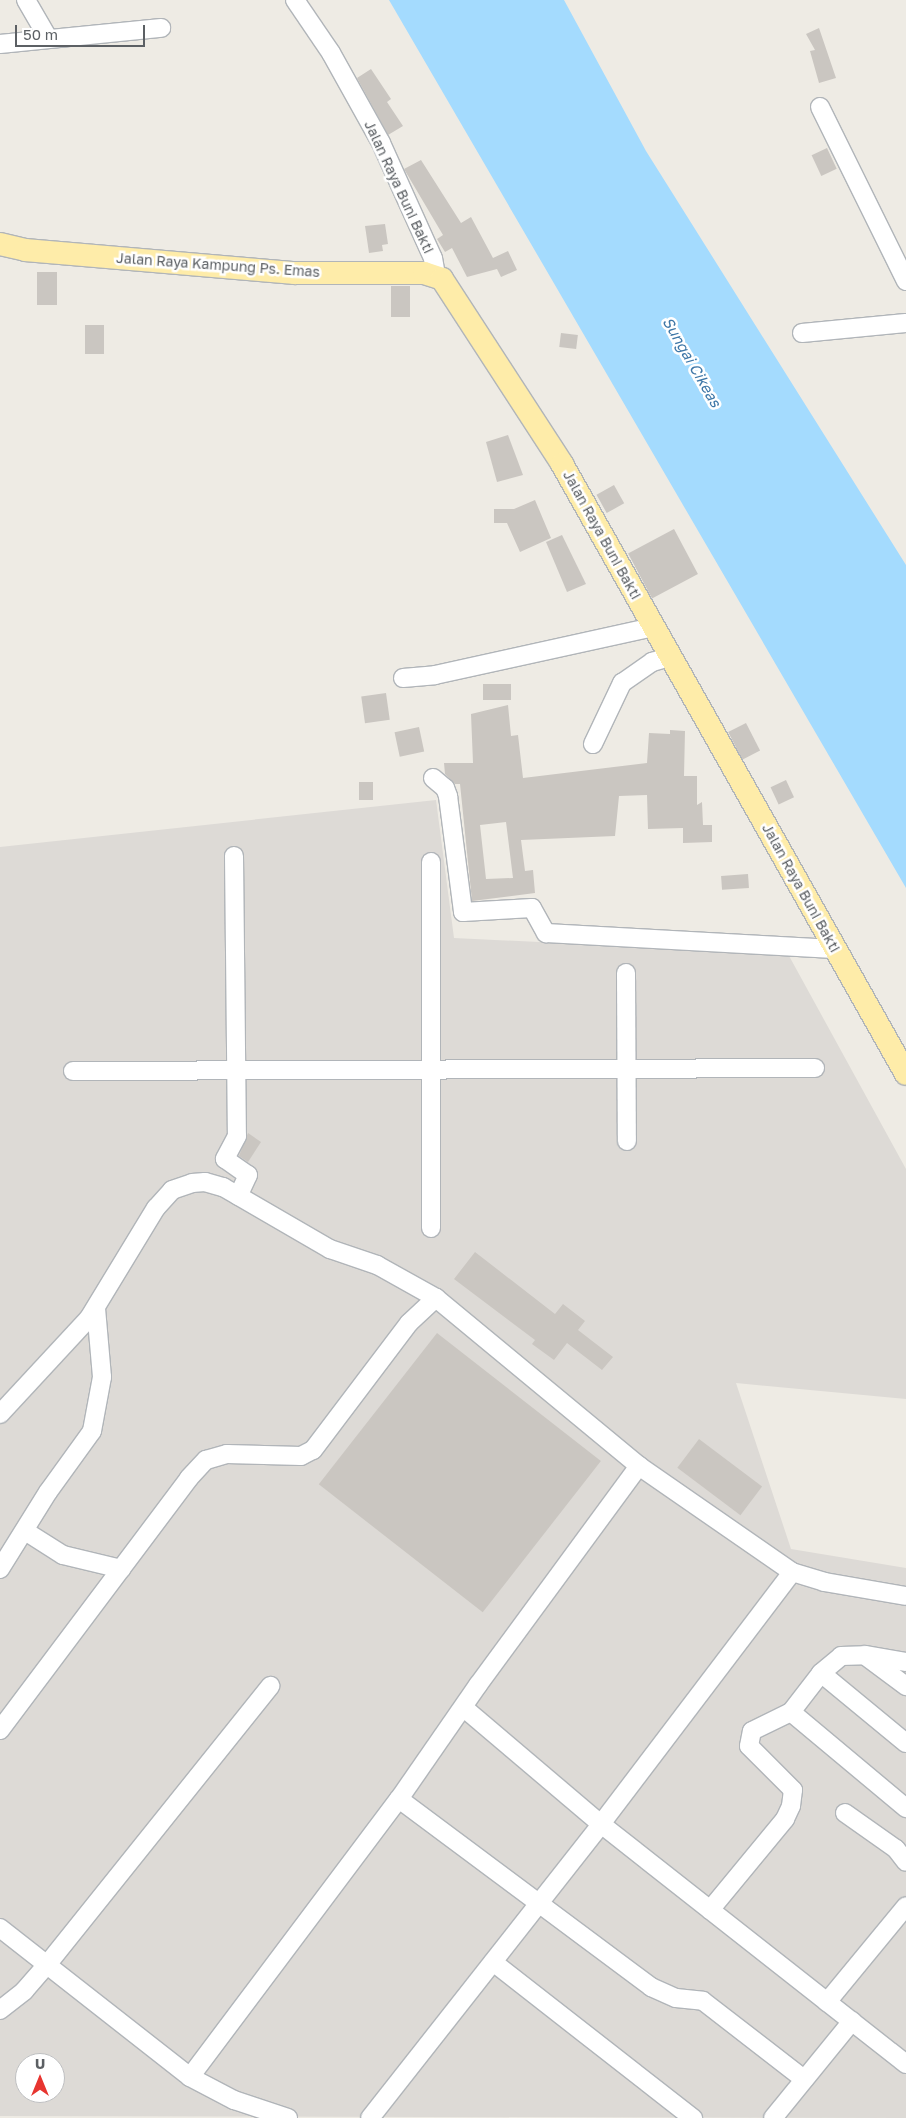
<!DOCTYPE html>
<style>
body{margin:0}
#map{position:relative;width:906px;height:2118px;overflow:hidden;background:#eeebe4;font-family:"Golos Text",sans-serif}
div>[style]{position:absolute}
.industrial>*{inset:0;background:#dddad6}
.water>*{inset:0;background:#a4dbfe}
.building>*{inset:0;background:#cac6c1;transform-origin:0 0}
.roads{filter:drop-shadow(1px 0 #b1b5b9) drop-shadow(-1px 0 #b1b5b9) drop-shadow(0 1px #b1b5b9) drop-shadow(0 -1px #b1b5b9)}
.minor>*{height:18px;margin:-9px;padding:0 9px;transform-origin:9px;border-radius:9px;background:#fff}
.major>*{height:22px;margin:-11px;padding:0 11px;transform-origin:11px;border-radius:11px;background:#feeca9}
span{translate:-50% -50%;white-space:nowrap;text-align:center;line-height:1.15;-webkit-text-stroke:5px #fff;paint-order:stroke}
.street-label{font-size:14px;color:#5c6064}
.water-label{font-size:15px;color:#3e77a7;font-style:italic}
.north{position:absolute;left:15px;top:2053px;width:50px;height:50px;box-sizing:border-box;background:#fff;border:1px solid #bebfc1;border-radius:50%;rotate:0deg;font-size:14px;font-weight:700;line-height:20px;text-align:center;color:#5c6064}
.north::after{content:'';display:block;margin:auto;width:18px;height:22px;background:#e73530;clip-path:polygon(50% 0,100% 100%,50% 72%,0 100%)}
.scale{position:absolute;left:15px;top:25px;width:130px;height:22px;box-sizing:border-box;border:2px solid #5c6064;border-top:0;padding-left:6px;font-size:15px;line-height:18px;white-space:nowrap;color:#5c6064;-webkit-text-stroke:4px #fff;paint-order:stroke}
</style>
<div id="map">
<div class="industrial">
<i style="clip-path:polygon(evenodd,436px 800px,454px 938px,788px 954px,906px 1169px,906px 1399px,736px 1383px,791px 1549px,906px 1568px,906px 2118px,0 2116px,0 847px,436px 800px,25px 2063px,55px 2063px,55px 2093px,25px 2093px,25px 2063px)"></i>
</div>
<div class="water">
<i style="clip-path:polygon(389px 0,564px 0,646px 151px,906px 565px,906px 888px)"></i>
</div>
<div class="building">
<i style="clip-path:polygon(819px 28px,836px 78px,819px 83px,810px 51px,815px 50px,806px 34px)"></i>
<i style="clip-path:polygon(371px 69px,391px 99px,387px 102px,403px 126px,388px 135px,357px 78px)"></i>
<i style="left:827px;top:148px;width:23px;height:17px;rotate:65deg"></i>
<i style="clip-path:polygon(421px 160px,461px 223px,471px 217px,493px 258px,508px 251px,517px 270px,501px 277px,497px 269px,467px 277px,452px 248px,445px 252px,437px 239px,443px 235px,404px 169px)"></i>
<i style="clip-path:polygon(385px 224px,388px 244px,382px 245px,383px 251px,369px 253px,365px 226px)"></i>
<i style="left:37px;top:272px;width:20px;height:33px"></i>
<i style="left:391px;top:286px;width:19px;height:31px"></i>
<i style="left:85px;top:325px;width:19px;height:29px"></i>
<i style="left:561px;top:333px;width:17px;height:14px;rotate:7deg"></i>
<i style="clip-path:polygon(508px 435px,523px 475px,497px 482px,486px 442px)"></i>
<i style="left:614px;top:485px;width:21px;height:20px;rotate:61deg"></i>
<i style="clip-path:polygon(535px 500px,551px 538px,520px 552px,507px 523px,494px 523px,494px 509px,514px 509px)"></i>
<i style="left:674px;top:529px;width:51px;height:52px;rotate:62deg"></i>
<i style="clip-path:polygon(562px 535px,586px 584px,567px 592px,546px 542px)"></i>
<i style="left:483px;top:684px;width:28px;height:16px"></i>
<i style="left:386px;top:693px;width:27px;height:25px;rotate:82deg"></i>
<i style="clip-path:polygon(evenodd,508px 705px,511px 736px,518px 735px,523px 778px,647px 763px,649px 733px,670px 734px,670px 730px,685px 731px,684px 776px,697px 776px,697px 805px,702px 802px,703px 825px,712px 825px,712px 842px,683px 843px,683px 828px,648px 829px,647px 795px,619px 796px,615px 836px,521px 840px,525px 871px,533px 870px,535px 893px,472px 901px,460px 784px,455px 784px,445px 774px,444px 763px,473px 763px,471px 714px,508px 705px,506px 822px,513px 878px,486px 879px,480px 825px,506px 822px)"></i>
<i style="left:746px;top:723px;width:31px;height:20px;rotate:63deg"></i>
<i style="left:419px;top:727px;width:25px;height:25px;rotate:78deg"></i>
<i style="left:786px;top:780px;width:19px;height:17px;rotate:65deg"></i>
<i style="left:359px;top:782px;width:14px;height:18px"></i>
<i style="left:748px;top:874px;width:14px;height:27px;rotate:86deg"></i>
<i style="clip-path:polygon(248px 1133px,261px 1142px,248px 1162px,239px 1156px)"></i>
<i style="clip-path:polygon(475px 1252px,555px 1314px,563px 1304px,585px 1321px,578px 1330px,613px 1357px,602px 1370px,567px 1343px,554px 1360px,532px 1344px,535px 1340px,454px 1279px)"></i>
<i style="left:437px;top:1333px;width:208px;height:192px;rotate:38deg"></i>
<i style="left:699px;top:1439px;width:79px;height:36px;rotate:37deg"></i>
</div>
<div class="roads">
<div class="minor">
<i style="left:26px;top:0;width:44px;rotate:59.9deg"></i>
<i style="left:295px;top:0;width:64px;rotate:55.8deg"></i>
<i style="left:331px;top:53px;width:103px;rotate:60.9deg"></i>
<i style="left:381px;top:143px;width:126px;rotate:65.7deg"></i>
<i style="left:433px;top:258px;width:17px;rotate:80deg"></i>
<i style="left:0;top:44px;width:162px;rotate:-5.7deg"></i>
<i style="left:820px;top:107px;width:194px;rotate:63.7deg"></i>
<i style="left:802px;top:333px;width:104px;rotate:-5.5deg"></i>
<i style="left:403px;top:678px;width:32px;rotate:-5deg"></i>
<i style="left:435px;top:675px;width:224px;rotate:-12.4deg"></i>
<i style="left:593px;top:744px;width:68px;rotate:-64.6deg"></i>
<i style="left:622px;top:683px;width:37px;rotate:-35deg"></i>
<i style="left:652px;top:662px;width:18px;rotate:-16deg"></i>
<i style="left:433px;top:778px;width:16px;rotate:40deg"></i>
<i style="left:445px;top:788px;width:9px;rotate:69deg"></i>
<i style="left:448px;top:796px;width:117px;rotate:82.6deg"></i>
<i style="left:463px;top:912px;width:69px;rotate:-3.3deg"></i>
<i style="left:532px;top:908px;width:29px;rotate:61deg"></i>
<i style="left:546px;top:933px;width:288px;rotate:3.2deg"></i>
<i style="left:234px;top:856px;width:280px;rotate:89.4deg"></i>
<i style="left:237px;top:1136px;width:26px;rotate:118deg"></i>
<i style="left:225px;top:1159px;width:28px;rotate:35deg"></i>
<i style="left:248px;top:1175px;width:23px;rotate:115deg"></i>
<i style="left:431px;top:862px;width:366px;rotate:90deg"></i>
<i style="left:626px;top:973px;width:168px;rotate:89.7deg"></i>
<i style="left:73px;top:1071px;width:742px;rotate:-0.23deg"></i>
<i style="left:0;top:1414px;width:131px;rotate:-47.2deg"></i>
<i style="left:89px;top:1318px;width:129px;rotate:-58.7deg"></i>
<i style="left:156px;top:1208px;width:24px;rotate:-48deg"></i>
<i style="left:172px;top:1190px;width:21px;rotate:-19deg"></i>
<i style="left:192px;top:1183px;width:13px;rotate:-4deg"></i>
<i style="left:205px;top:1182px;width:19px;rotate:16deg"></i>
<i style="left:223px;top:1187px;width:124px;rotate:30.1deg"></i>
<i style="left:330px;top:1249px;width:50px;rotate:18.8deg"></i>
<i style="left:377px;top:1265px;width:68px;rotate:29.2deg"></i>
<i style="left:25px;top:1531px;width:45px;rotate:32.3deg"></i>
<i style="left:63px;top:1555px;width:60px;rotate:13.6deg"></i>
<i style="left:0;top:1569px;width:91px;rotate:-58.1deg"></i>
<i style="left:48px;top:1492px;width:75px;rotate:-54.2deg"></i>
<i style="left:92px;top:1431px;width:55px;rotate:-79.5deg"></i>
<i style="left:102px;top:1377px;width:69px;rotate:-95deg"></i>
<i style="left:867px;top:1657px;width:49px;rotate:36.6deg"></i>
<i style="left:821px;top:1673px;width:110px;rotate:39.5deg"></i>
<i style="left:464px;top:1708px;width:180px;rotate:40.3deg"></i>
<i style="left:601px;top:1824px;width:388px;rotate:38.2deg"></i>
<i style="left:791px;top:1712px;width:150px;rotate:39.9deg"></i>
<i style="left:0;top:1730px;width:315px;rotate:-53.1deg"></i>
<i style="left:189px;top:1478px;width:25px;rotate:-47deg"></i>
<i style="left:206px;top:1460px;width:22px;rotate:-16deg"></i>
<i style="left:227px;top:1454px;width:74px;rotate:1.5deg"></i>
<i style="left:301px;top:1456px;width:13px;rotate:-27deg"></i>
<i style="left:313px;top:1450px;width:159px;rotate:-52.9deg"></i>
<i style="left:409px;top:1323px;width:37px;rotate:-43deg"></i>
<i style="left:436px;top:1298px;width:264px;rotate:39.6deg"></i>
<i style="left:639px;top:1466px;width:186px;rotate:34.7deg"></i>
<i style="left:792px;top:1572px;width:34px;rotate:17deg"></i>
<i style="left:824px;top:1582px;width:83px;rotate:9.7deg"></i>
<i style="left:399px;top:1799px;width:314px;rotate:36.7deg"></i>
<i style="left:651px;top:1987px;width:27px;rotate:24deg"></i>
<i style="left:676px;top:1998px;width:27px;rotate:6deg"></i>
<i style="left:703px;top:2001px;width:128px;rotate:37.7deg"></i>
<i style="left:845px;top:1813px;width:62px;rotate:35.2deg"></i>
<i style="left:896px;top:1849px;width:16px;rotate:52deg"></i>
<i style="left:710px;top:1910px;width:118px;rotate:-50.5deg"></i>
<i style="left:785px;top:1819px;width:14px;rotate:-65deg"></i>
<i style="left:791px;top:1806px;width:16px;rotate:-83deg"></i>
<i style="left:793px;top:1790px;width:62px;rotate:-135deg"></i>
<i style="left:749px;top:1746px;width:15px;rotate:-79deg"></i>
<i style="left:752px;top:1731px;width:43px;rotate:-26deg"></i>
<i style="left:791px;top:1712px;width:49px;rotate:-52.4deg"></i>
<i style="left:821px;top:1673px;width:26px;rotate:-40deg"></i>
<i style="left:841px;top:1656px;width:24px;rotate:-2deg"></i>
<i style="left:865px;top:1655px;width:42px;rotate:9.7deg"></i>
<i style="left:0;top:1928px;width:241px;rotate:38.1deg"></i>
<i style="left:190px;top:2077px;width:50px;rotate:27.6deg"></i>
<i style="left:234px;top:2100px;width:57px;rotate:18.4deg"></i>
<i style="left:493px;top:1962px;width:254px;rotate:38deg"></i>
<i style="left:827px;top:2002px;width:124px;rotate:-50.5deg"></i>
<i style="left:0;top:2010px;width:31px;rotate:-38deg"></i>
<i style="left:24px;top:1991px;width:33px;rotate:-49deg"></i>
<i style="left:46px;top:1966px;width:359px;rotate:-51.3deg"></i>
<i style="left:190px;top:2077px;width:348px;rotate:-53.1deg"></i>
<i style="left:399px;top:1799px;width:139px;rotate:-55.3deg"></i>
<i style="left:478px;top:1685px;width:272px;rotate:-53.7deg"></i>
<i style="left:370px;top:2118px;width:374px;rotate:-51.8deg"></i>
<i style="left:601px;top:1824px;width:316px;rotate:-52.8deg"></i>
<i style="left:773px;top:2118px;width:125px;rotate:-50.8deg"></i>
</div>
<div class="major">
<i style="left:0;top:244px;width:26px;rotate:13deg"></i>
<i style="left:25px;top:250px;width:271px;rotate:4.9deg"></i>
<i style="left:295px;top:273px;width:129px"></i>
<i style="left:424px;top:273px;width:19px;rotate:18deg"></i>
<i style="left:442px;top:279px;width:221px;rotate:57deg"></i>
<i style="left:562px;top:464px;width:700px;rotate:60.58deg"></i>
</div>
</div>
<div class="street-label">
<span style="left:399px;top:187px;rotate:65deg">Jalan Raya Buni Bakti</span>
<span style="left:218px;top:265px;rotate:4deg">Jalan Raya Kampung Ps. Emas</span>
<span style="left:602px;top:535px;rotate:61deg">Jalan Raya Buni Bakti</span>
<span style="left:801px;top:888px;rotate:61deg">Jalan Raya Buni Bakti</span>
</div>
<div class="water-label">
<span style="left:692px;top:362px;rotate:60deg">Sungai Cikeas</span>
</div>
<div class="north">U</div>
<div class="scale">50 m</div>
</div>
